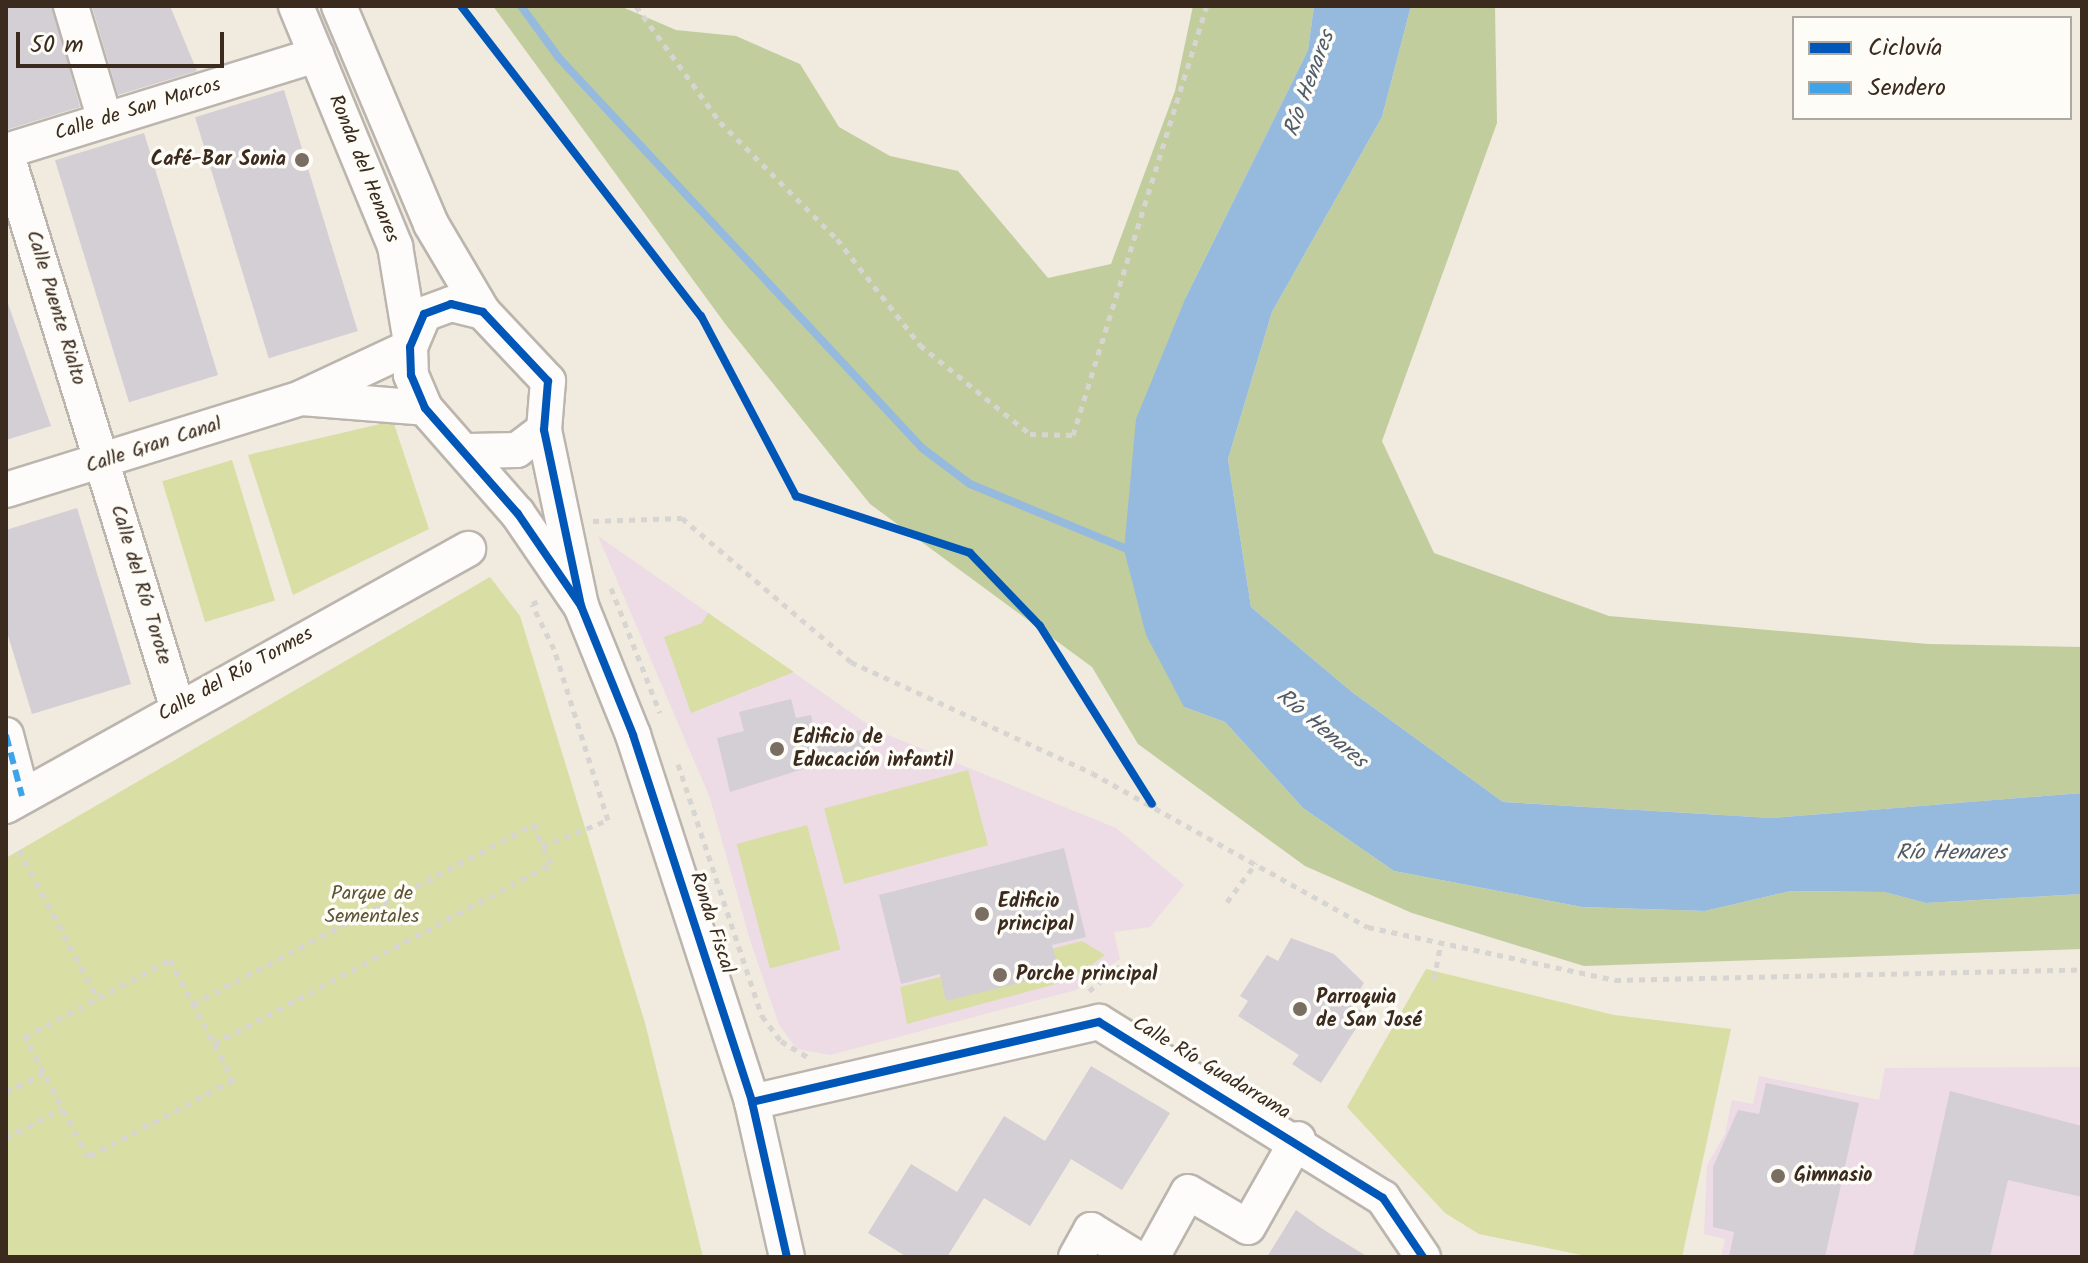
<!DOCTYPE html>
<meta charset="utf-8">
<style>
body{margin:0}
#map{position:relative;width:2088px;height:1263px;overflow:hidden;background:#f0eadf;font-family:Kalam,sans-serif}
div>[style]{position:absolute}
.built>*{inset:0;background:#eddce6}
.green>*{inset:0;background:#d9dea5;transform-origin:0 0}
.forest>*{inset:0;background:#c2cd9d}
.water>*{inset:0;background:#96bade}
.stream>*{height:8px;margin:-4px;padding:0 4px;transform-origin:4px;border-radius:4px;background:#96bade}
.building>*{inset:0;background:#d4ced5;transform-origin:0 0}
.path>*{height:5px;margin-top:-2.5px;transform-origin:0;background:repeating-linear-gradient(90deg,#d6d5d1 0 6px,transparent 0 12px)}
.roads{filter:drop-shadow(2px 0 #bbb5ae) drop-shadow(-2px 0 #bbb5ae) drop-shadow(0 2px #bbb5ae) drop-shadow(0 -2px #bbb5ae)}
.minor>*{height:34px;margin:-17px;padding:0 17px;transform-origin:17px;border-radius:17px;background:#fdfcfa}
.quiet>*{height:6px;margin-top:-3px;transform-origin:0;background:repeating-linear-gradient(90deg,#3fa3ea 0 12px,transparent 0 18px)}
.cycleway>*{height:8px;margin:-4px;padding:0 4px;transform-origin:4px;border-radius:4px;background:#0057b8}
.dots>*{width:22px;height:22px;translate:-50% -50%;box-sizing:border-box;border:4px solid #fdfcf7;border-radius:50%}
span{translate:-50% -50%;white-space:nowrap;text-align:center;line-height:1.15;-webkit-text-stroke:7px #fdfcf7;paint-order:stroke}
.street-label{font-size:20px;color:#3b2a1e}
.poi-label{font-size:20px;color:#3b2a1e;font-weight:700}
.right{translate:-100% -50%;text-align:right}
.left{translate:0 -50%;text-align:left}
.park-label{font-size:20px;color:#5e5434}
.water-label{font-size:22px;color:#505b6a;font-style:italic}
.frame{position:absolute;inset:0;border:8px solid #3b2a1e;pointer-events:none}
.legend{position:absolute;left:1792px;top:16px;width:280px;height:104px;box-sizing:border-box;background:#fdfcf7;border:2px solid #afa8a0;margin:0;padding:10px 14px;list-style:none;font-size:24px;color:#3b2a1e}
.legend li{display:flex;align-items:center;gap:16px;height:40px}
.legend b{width:40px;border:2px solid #afa8a0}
.scale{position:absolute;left:16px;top:32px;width:208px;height:36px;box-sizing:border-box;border:4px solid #3b2a1e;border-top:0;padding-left:10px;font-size:24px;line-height:28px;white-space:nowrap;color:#3b2a1e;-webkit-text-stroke:6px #fdfcf7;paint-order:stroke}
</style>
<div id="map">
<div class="built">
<i style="clip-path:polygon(598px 536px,876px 730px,1116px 828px,1184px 885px,1150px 927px,1114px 932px,1120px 959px,1076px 990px,830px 1055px,797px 1049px,779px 1025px,750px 940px,710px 798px)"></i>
<i style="clip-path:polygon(2082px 1067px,2082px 1257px,1721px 1257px,1725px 1239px,1704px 1234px,1707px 1165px,1725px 1134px,1732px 1100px,1753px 1104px,1759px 1076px,1879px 1100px,1885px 1068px)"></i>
</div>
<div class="green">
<i style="clip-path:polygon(393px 421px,429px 529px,293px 595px,248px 455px)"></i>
<i style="left:232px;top:460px;width:147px;height:73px;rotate:73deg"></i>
<i style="clip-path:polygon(490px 577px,520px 616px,645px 1023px,703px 1257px,6px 1257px,6px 858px)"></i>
<i style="clip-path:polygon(708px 613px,794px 672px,691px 713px,664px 637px,702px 623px)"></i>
<i style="left:968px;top:770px;width:78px;height:149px;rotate:75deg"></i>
<i style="left:807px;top:825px;width:129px;height:73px;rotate:75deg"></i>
<i style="clip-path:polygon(1082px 941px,1105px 955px,1071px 980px,907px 1024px,900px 987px)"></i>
<i style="clip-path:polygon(1426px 969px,1614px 1015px,1731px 1029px,1682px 1257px,1591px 1257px,1479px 1234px,1445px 1213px,1347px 1107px)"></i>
</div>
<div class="forest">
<i style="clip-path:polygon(493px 6px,620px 6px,676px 30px,736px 36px,800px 64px,839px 127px,890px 156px,958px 171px,1048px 278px,1111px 264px,1175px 91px,1193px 6px,1314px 6px,1308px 50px,1186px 297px,1184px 707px,1225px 722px,1303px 808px,1394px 871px,1582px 907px,1705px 911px,1791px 891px,1884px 892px,1926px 903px,2082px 894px,2082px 949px,1584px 966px,1412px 913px,1305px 866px,1138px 744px,1092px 667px,870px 504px,726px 325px)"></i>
<i style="clip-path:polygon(1411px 6px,1495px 6px,1497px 123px,1382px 441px,1434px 553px,1609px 616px,1928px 644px,2082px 647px,2082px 793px,1772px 818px,1503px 802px,1352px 692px,1251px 607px,1228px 459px,1272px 312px,1382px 117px)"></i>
</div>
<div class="water">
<i style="clip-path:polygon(1314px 6px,1411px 6px,1382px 117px,1272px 312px,1228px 459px,1251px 607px,1352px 692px,1503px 802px,1772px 818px,2082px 793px,2082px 894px,1926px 903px,1884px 892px,1791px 891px,1705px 911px,1582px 907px,1394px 871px,1303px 808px,1225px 722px,1184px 707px,1146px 635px,1124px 550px,1136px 419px,1186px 297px,1308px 50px)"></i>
</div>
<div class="stream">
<i style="left:521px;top:6px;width:64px;rotate:53.8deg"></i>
<i style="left:559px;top:58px;width:533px;rotate:47.05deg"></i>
<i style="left:922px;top:448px;width:60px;rotate:36.9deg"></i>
<i style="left:970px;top:484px;width:178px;rotate:22.5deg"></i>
</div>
<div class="building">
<i style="clip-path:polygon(6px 6px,52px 6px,80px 107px,6px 130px)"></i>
<i style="clip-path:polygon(92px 6px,170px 6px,197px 71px,118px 95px)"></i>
<i style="left:284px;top:90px;width:252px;height:93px;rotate:73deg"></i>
<i style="left:144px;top:133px;width:253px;height:93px;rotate:73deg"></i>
<i style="clip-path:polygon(6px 298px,51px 426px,6px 440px)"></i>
<i style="clip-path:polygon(77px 508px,131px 684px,32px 714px,6px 629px,6px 530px)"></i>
<i style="clip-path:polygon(791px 699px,796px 718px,811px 715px,817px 741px,861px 730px,866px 749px,730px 792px,717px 738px,744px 731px,739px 712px)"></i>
<i style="clip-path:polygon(1064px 848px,1086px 937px,1052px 945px,1060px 973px,946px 1001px,940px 974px,901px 984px,879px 895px)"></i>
<i style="clip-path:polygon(1291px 938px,1334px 954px,1364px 983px,1350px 1005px,1366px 1013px,1321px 1083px,1292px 1064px,1299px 1055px,1238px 1016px,1248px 1001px,1240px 996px,1267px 955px,1278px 961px)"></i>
<i style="clip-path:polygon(1091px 1066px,1170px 1113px,1122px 1190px,1071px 1159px,1030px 1226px,984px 1198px,947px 1257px,907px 1257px,868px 1233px,911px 1164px,957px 1192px,1004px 1116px,1045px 1141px)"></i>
<i style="clip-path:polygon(1766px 1083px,1859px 1103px,1825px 1257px,1729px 1257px,1734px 1232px,1713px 1227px,1713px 1167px,1738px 1110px,1759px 1114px)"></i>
<i style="clip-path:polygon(1950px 1091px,2082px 1126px,2082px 1197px,2008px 1180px,1990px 1257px,1913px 1257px)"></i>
<i style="clip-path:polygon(1296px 1210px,1324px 1230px,1368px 1257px,1267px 1257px)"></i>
</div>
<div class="path">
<i style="left:636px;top:6px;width:143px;rotate:54.1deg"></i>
<i style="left:720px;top:122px;width:165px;rotate:45deg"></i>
<i style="left:837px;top:239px;width:135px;rotate:51.9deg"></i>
<i style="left:920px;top:345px;width:141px;rotate:39deg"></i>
<i style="left:1030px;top:434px;width:43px;rotate:1.3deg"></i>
<i style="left:1073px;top:435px;width:449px;rotate:-72.7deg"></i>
<i style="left:593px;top:521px;width:89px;rotate:-1.9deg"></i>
<i style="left:682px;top:518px;width:222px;rotate:40.4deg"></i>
<i style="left:851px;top:662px;width:265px;rotate:24.7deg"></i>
<i style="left:1092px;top:773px;width:316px;rotate:29.2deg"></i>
<i style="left:1368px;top:927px;width:253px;rotate:12.1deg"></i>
<i style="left:1615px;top:980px;width:467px;rotate:-1.3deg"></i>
<i style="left:611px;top:588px;width:134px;rotate:68.6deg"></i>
<i style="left:678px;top:764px;width:266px;rotate:71.6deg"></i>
<i style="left:762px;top:1016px;width:31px;rotate:53deg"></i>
<i style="left:781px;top:1041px;width:33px;rotate:31deg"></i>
<i style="left:19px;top:850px;width:169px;rotate:62.1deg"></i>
<i style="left:1227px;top:902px;width:49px;rotate:-53.4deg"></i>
<i style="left:170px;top:960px;width:136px;rotate:62.3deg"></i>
<i style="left:233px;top:1080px;width:164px;rotate:152deg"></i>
<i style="left:88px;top:1157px;width:136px;rotate:-117.7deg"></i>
<i style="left:25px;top:1037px;width:164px;rotate:-28deg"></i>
<i style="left:1434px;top:979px;width:32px;rotate:-79deg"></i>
<i style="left:1089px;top:991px;width:40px;rotate:-39deg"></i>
<i style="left:193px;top:1004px;width:386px;rotate:-27.8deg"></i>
<i style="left:534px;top:824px;width:23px;rotate:70deg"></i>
<i style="left:542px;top:846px;width:71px;rotate:-21.5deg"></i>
<i style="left:608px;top:820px;width:179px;rotate:-107.5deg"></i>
<i style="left:554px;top:649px;width:50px;rotate:-116.1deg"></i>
<i style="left:532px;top:604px;width:10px;rotate:-24deg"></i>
<i style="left:214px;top:1044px;width:382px;rotate:-28.1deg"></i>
<i style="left:551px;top:864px;width:20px;rotate:-117deg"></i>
<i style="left:6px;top:1092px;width:42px;rotate:-26.6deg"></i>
<i style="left:6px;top:1138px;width:64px;rotate:-27.8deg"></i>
</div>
<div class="roads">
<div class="minor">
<i style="left:71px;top:6px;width:119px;rotate:73.4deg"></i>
<i style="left:296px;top:6px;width:260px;rotate:67.6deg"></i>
<i style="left:395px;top:246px;width:92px;rotate:80.6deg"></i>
<i style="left:339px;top:6px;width:237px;rotate:67.1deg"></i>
<i style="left:431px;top:224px;width:102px;rotate:59.4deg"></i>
<i style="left:6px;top:151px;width:325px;rotate:-17.2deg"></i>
<i style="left:6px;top:152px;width:580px;rotate:72.85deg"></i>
<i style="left:302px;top:398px;width:123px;rotate:4.6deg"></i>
<i style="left:469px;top:451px;width:48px;rotate:-1.2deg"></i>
<i style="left:517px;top:450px;width:34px;rotate:-37deg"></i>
<i style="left:6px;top:490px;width:309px;rotate:-17.3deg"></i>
<i style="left:301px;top:398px;width:120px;rotate:-25.1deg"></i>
<i style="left:581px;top:606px;width:112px;rotate:-124.4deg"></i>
<i style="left:518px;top:514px;width:141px;rotate:-131.3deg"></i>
<i style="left:425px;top:408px;width:36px;rotate:-113deg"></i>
<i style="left:411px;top:375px;width:28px;rotate:-92deg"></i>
<i style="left:410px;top:347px;width:36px;rotate:-67deg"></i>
<i style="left:424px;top:314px;width:29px;rotate:-20deg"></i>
<i style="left:451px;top:304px;width:33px;rotate:14deg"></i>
<i style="left:483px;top:312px;width:95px;rotate:46.7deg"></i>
<i style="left:548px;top:381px;width:49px;rotate:94.7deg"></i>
<i style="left:544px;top:430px;width:180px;rotate:78.1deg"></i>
<i style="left:581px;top:606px;width:139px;rotate:68deg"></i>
<i style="left:633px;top:735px;width:386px;rotate:72deg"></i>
<i style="left:752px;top:1102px;width:159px;rotate:77.3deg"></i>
<i style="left:6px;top:735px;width:63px;rotate:75.3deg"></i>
<i style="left:6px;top:806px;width:529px;rotate:-29.09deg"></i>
<i style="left:752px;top:1102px;width:356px;rotate:-13deg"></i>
<i style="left:1099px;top:1022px;width:334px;rotate:31.8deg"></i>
<i style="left:1383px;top:1198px;width:71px;rotate:55.9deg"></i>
<i style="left:1076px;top:1257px;width:31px;rotate:-61deg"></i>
<i style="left:1091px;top:1230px;width:52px;rotate:31.5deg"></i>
<i style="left:1152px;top:1257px;width:74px;rotate:-61deg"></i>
<i style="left:1188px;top:1192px;width:69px;rotate:30.3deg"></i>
<i style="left:1248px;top:1227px;width:101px;rotate:-60.4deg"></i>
</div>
</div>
<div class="quiet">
<i style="left:6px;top:735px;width:63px;rotate:75.3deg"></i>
</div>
<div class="cycleway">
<i style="left:461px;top:6px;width:392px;rotate:52.3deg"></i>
<i style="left:701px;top:316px;width:204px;rotate:62.2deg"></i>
<i style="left:796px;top:496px;width:183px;rotate:18.1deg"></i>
<i style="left:970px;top:553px;width:101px;rotate:46.2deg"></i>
<i style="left:1040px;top:626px;width:210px;rotate:57.8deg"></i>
<i style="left:581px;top:606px;width:112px;rotate:-124.4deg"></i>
<i style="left:518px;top:514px;width:141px;rotate:-131.3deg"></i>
<i style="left:425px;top:408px;width:36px;rotate:-113deg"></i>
<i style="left:411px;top:375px;width:28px;rotate:-92deg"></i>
<i style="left:410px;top:347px;width:36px;rotate:-67deg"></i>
<i style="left:424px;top:314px;width:29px;rotate:-20deg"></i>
<i style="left:451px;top:304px;width:33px;rotate:14deg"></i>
<i style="left:483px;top:312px;width:95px;rotate:46.7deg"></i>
<i style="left:548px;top:381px;width:49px;rotate:94.7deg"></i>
<i style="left:544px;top:430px;width:180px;rotate:78.1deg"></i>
<i style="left:581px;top:606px;width:139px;rotate:68deg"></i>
<i style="left:633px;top:735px;width:386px;rotate:72deg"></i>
<i style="left:752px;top:1102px;width:159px;rotate:77.3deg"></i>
<i style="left:752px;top:1102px;width:356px;rotate:-13deg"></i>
<i style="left:1099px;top:1022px;width:334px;rotate:31.8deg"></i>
<i style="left:1383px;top:1198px;width:71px;rotate:55.9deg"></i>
</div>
<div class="dots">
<i style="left:302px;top:160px;background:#7a6d62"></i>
<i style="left:777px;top:749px;background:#7a6d62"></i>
<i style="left:982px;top:914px;background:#7a6d62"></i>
<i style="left:1000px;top:975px;background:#7a6d62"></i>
<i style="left:1300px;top:1009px;background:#7a6d62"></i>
<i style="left:1778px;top:1176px;background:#7a6d62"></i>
</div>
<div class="street-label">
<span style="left:138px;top:110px;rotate:-17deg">Calle de San Marcos</span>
<span style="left:363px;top:169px;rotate:68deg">Ronda del Henares</span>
<span style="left:55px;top:308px;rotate:73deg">Calle Puente Rialto</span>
<span style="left:154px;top:446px;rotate:-18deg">Calle Gran Canal</span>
<span style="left:140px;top:585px;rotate:73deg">Calle del Río Torote</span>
<span style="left:236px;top:675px;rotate:-29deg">Calle del Río Tormes</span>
<span style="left:711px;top:923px;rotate:72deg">Ronda Fiscal</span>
<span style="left:1211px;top:1069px;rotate:31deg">Calle Río Guadarrama</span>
</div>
<div class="poi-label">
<span class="right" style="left:286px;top:160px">Café-Bar Sonia</span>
<span class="left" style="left:793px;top:750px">Edificio de<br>Educación infantil</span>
<span class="left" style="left:998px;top:914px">Edificio<br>principal</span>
<span class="left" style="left:1016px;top:975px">Porche principal</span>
<span class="left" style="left:1316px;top:1010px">Parroquia<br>de San José</span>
<span class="left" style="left:1794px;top:1176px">Gimnasio</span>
</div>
<div class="park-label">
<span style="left:372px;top:906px">Parque de<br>Sementales</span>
</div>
<div class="water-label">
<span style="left:1310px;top:84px;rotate:-70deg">Río Henares</span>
<span style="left:1321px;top:729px;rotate:40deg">Río Henares</span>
<span style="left:1951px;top:854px">Río Henares</span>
</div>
<div class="frame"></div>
<ul class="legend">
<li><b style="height:10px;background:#0057b8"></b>Ciclovía</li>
<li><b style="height:10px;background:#3fa3ea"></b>Sendero</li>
</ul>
<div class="scale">50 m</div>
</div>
